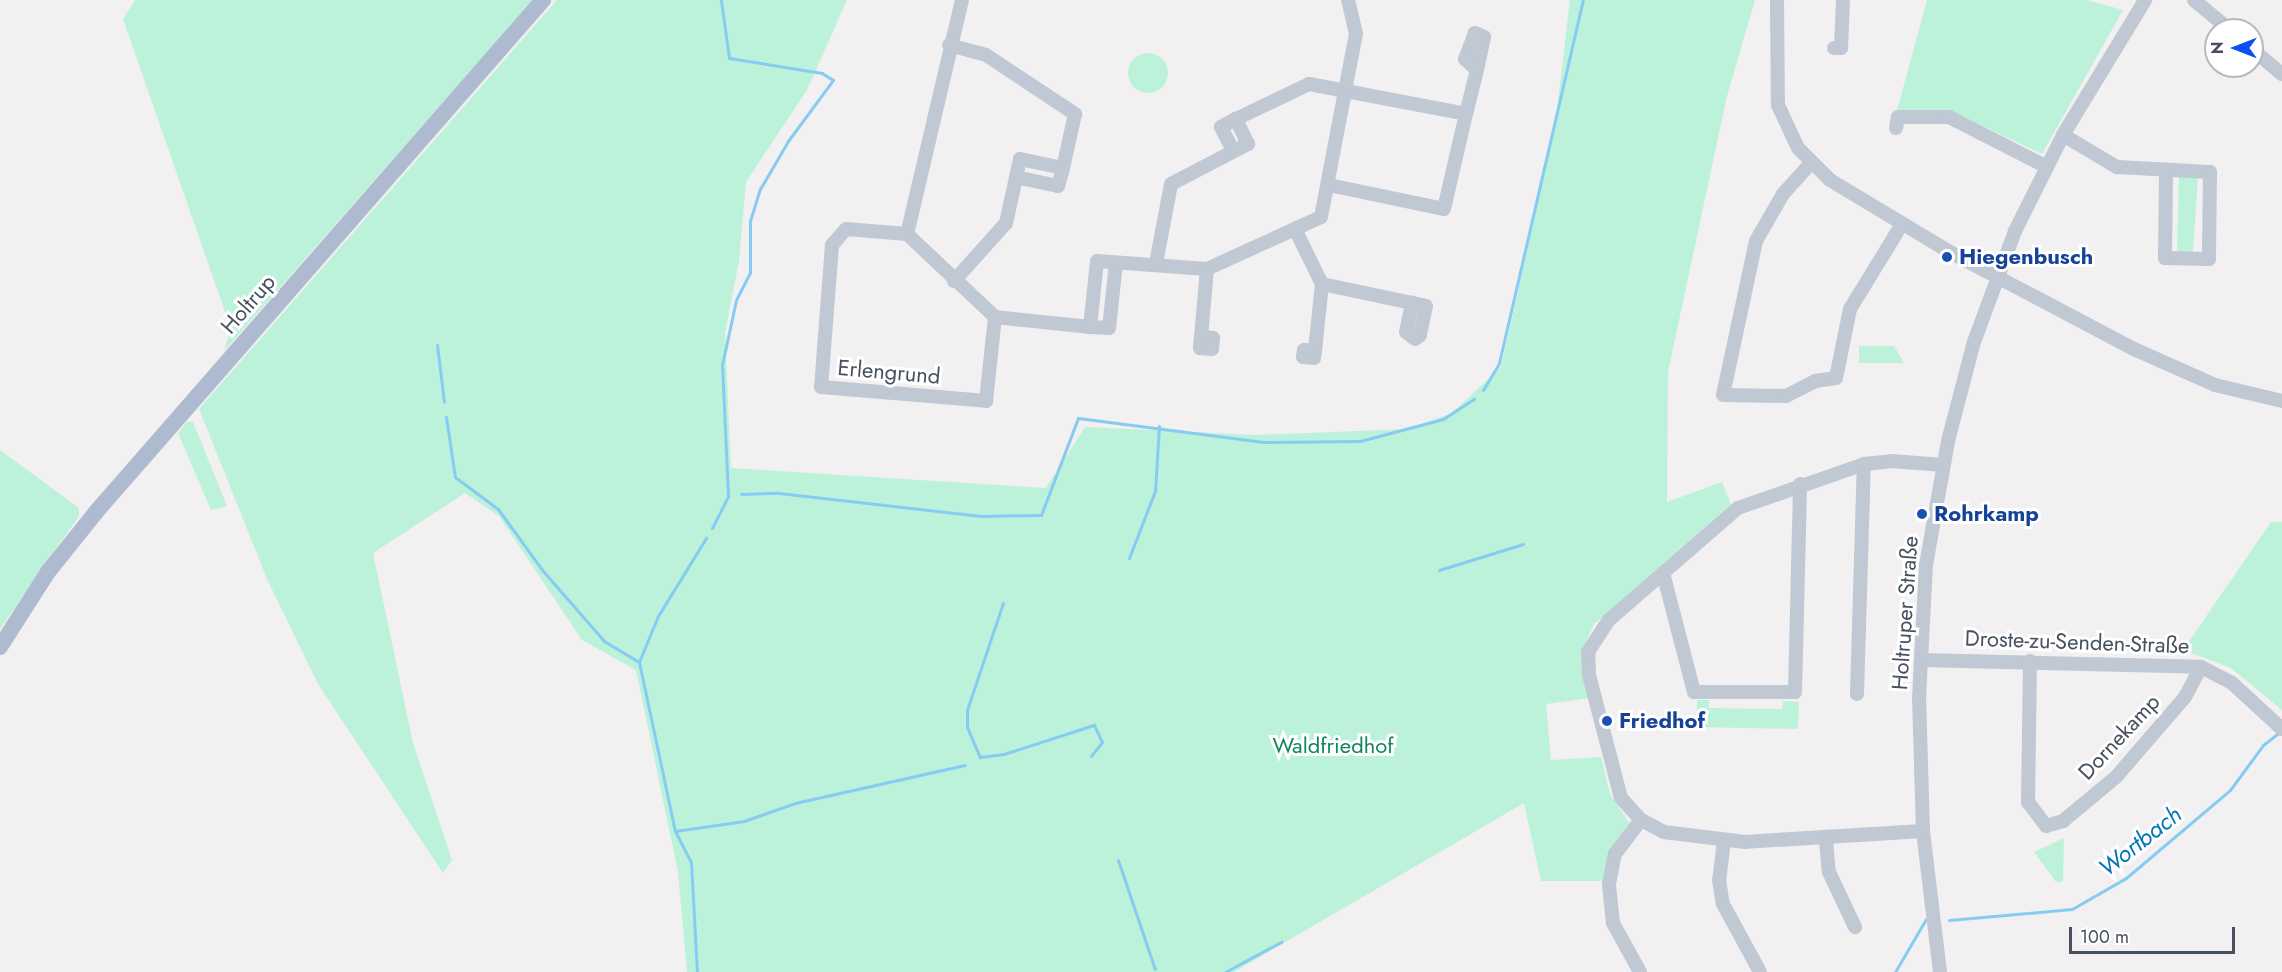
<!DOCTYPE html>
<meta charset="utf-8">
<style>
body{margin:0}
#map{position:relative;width:2282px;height:972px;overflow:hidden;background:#f2f0f0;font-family:Jost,sans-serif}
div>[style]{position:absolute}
.green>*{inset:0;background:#bcf2d9}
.round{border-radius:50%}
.stream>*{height:3px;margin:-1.5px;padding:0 1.5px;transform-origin:1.5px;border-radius:1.5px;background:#86ccf2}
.minor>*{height:14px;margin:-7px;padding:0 7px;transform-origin:7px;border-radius:7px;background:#c0c8d3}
.major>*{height:16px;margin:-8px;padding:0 8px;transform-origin:8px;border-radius:8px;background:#aebad0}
.dots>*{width:16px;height:16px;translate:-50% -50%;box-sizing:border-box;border:3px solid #fff;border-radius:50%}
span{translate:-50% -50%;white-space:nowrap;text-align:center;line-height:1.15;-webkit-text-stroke:6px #fff;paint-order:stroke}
.transit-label{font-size:22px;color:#164399;font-weight:700}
.left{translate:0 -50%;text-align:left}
.street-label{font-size:22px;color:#46505f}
.park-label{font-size:22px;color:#11865c}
.water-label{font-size:24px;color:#0377b5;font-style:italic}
.north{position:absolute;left:2204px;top:18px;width:60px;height:60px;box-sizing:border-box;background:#fff;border:2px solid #b5b9bf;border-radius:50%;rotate:270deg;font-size:16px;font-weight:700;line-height:24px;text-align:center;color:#46505f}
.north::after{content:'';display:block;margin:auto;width:21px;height:27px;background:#0d50ef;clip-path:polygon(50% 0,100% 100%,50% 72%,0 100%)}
.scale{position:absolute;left:2069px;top:927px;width:166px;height:27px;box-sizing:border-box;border:3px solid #46505f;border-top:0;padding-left:8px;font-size:18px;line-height:21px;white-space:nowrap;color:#46505f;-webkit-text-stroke:4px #fff;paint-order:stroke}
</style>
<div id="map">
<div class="green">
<i style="clip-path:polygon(135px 0,533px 0,224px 351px,231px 329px,123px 19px)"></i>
<i style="clip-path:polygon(557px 0,847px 0,807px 90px,746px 182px,739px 261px,725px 333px,731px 468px,1046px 488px,1085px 427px,1256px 435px,1408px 429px,1452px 413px,1501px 367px,1555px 126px,1570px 0,1755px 0,1727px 96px,1668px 372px,1667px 502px,1722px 482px,1731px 504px,1594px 624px,1582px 651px,1590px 698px,1546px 704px,1551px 760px,1601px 757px,1610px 794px,1631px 825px,1607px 859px,1603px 881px,1541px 881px,1524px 803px,1234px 972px,687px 972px,678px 872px,636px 670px,582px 640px,499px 516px,465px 493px,373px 553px,413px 743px,452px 860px,443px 873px,318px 684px,267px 579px,199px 409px)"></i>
<i style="clip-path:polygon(1927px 0,2087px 0,2123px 10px,2042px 154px,1949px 110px,1896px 114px)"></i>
<i class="round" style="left:1128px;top:53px;width:40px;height:40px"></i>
<i style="clip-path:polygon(2179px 174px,2198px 175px,2193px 254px,2177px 251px)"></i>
<i style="clip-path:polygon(1859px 346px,1894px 346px,1904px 363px,1859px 363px)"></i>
<i style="clip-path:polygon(187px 422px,193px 422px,227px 506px,211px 510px,178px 433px)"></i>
<i style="clip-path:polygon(0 450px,79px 508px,79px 516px,0 629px)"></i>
<i style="clip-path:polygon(2271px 522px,2282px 522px,2282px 710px,2231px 668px,2183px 650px)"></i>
<i style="clip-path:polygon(1697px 700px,1709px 700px,1709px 708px,1782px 709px,1783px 701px,1799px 702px,1798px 729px,1697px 727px)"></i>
<i style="clip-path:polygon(2064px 838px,2063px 882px,2056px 882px,2034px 852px)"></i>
</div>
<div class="stream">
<i style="left:437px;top:345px;width:57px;rotate:83deg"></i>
<i style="left:1483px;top:390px;width:31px;rotate:-59deg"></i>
<i style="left:1499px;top:363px;width:373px;rotate:-77deg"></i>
<i style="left:446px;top:417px;width:61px;rotate:81.5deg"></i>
<i style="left:455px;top:477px;width:54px;rotate:36.7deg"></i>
<i style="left:498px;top:509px;width:77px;rotate:54deg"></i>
<i style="left:543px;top:571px;width:93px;rotate:48.9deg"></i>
<i style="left:604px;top:641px;width:41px;rotate:31deg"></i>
<i style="left:639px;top:662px;width:173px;rotate:78deg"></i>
<i style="left:675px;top:831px;width:35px;rotate:63deg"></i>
<i style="left:691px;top:862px;width:110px;rotate:86.9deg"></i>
<i style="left:741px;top:494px;width:38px;rotate:-2deg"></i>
<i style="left:779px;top:493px;width:203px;rotate:6.5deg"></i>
<i style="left:981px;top:516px;width:60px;rotate:-1deg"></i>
<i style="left:1041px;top:515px;width:104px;rotate:-69.1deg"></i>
<i style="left:1078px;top:418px;width:187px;rotate:7.4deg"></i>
<i style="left:1263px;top:442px;width:97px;rotate:-0.6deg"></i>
<i style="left:1360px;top:441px;width:86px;rotate:-14.8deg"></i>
<i style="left:1443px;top:419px;width:37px;rotate:-33deg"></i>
<i style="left:712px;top:528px;width:36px;rotate:-63deg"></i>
<i style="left:728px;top:496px;width:131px;rotate:-92.6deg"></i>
<i style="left:722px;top:365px;width:66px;rotate:-77.8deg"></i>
<i style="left:736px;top:300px;width:30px;rotate:-63deg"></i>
<i style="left:750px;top:273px;width:52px;rotate:-90deg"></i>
<i style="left:750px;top:221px;width:34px;rotate:-73deg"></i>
<i style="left:760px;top:189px;width:56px;rotate:-59.7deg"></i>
<i style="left:788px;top:141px;width:76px;rotate:-53.6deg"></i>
<i style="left:833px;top:80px;width:13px;rotate:-148deg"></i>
<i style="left:822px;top:73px;width:94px;rotate:-170.8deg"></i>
<i style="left:729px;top:58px;width:59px;rotate:-97.9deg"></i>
<i style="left:1129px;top:558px;width:72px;rotate:-68.8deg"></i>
<i style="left:1155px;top:491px;width:65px;rotate:-86.5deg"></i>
<i style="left:1439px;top:570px;width:88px;rotate:-17.2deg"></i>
<i style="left:1003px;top:603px;width:113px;rotate:108.6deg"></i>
<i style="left:967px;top:710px;width:17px;rotate:90deg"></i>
<i style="left:967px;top:727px;width:33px;rotate:67deg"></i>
<i style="left:980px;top:757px;width:24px;rotate:-7deg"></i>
<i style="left:1004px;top:754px;width:95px;rotate:-17.9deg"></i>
<i style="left:1094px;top:725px;width:19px;rotate:65deg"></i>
<i style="left:1102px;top:742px;width:18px;rotate:128deg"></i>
<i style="left:639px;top:662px;width:50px;rotate:-67.6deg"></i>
<i style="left:658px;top:616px;width:92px;rotate:-58.4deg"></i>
<i style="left:675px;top:831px;width:70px;rotate:-8.2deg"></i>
<i style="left:744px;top:821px;width:54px;rotate:-19.4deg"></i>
<i style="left:795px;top:803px;width:174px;rotate:-12.6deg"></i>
<i style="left:1118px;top:860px;width:115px;rotate:71.3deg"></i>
<i style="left:1949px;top:920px;width:123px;rotate:-5.1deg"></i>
<i style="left:2072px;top:909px;width:62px;rotate:-29.9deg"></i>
<i style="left:2126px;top:878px;width:136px;rotate:-40.2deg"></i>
<i style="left:2230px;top:790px;width:56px;rotate:-53.7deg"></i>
<i style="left:2263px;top:745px;width:23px;rotate:-38deg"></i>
<i style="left:1225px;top:972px;width:64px;rotate:-28.2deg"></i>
<i style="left:1895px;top:972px;width:61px;rotate:-59.7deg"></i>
</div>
<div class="minor">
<i style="left:962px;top:0;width:240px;rotate:103.2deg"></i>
<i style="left:907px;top:234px;width:121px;rotate:43.3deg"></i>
<i style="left:995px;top:317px;width:96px;rotate:6deg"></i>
<i style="left:1777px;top:0;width:105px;rotate:89.5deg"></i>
<i style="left:1778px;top:105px;width:47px;rotate:65.1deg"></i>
<i style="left:1798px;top:148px;width:45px;rotate:45deg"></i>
<i style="left:1830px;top:180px;width:138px;rotate:31deg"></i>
<i style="left:1948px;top:251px;width:210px;rotate:27.8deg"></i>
<i style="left:2134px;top:349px;width:89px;rotate:24deg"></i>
<i style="left:2215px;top:385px;width:69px;rotate:13.4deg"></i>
<i style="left:2194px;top:0;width:47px;rotate:39.8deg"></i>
<i style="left:949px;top:45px;width:38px;rotate:15deg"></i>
<i style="left:986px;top:55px;width:107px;rotate:33.5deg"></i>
<i style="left:1075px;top:114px;width:55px;rotate:102.5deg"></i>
<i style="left:1063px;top:168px;width:44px;rotate:-168.2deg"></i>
<i style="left:1020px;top:159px;width:66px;rotate:102.3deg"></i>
<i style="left:1006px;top:223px;width:78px;rotate:131.9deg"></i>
<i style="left:1834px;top:48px;width:7px"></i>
<i style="left:1841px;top:48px;width:48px;rotate:-87.6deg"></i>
<i style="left:2252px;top:49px;width:39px;rotate:40deg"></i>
<i style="left:1236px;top:119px;width:81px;rotate:-25.6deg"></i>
<i style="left:1309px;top:84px;width:160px;rotate:10.8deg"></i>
<i style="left:1896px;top:128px;width:11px;rotate:-80deg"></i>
<i style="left:1898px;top:117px;width:51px"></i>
<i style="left:1949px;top:117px;width:110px;rotate:27deg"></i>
<i style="left:2063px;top:135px;width:63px;rotate:30.7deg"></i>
<i style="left:2117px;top:167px;width:93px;rotate:3.1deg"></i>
<i style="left:2210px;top:172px;width:87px;rotate:90.7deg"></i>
<i style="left:2209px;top:259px;width:44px;rotate:-178.7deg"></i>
<i style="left:2165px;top:258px;width:87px;rotate:-89.3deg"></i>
<i style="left:1811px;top:163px;width:42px;rotate:132.1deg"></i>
<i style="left:1783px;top:194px;width:54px;rotate:119.9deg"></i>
<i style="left:1756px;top:241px;width:157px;rotate:102.1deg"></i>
<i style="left:1723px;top:395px;width:63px;rotate:0.9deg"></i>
<i style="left:1786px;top:396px;width:33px;rotate:-27deg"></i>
<i style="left:1815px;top:381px;width:21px;rotate:-8deg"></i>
<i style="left:1836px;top:378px;width:70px;rotate:-78.5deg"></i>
<i style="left:1850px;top:309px;width:100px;rotate:-58.5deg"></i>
<i style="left:1016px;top:177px;width:43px;rotate:12.1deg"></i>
<i style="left:1058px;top:186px;width:19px;rotate:-74deg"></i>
<i style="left:1329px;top:185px;width:117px;rotate:11.8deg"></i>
<i style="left:1444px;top:209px;width:98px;rotate:-77deg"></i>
<i style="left:1466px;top:114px;width:45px;rotate:-76deg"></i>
<i style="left:1477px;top:70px;width:34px;rotate:-78deg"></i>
<i style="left:1484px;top:37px;width:10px;rotate:-156deg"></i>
<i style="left:1475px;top:33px;width:28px;rotate:111deg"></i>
<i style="left:1465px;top:59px;width:16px;rotate:43deg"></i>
<i style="left:1296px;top:231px;width:59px;rotate:63.9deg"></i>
<i style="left:1322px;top:284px;width:67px;rotate:96deg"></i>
<i style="left:1315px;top:351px;width:7px;rotate:98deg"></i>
<i style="left:1314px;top:358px;width:11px;rotate:-175deg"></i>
<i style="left:1303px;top:357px;width:7px;rotate:-82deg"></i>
<i style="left:1304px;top:350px;width:11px;rotate:5deg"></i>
<i style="left:907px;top:234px;width:61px;rotate:-175.3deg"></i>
<i style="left:846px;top:229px;width:21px;rotate:131deg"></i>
<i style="left:832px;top:245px;width:142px;rotate:94.4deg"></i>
<i style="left:821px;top:387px;width:166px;rotate:4.8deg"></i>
<i style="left:986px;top:401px;width:84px;rotate:-83.9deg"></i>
<i style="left:1116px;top:263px;width:65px;rotate:96.1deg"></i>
<i style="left:1109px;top:328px;width:19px;rotate:-177deg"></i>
<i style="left:1090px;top:327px;width:66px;rotate:-83.9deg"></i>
<i style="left:1097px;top:261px;width:110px;rotate:4.2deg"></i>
<i style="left:1207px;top:269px;width:125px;rotate:-24.5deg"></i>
<i style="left:1321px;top:217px;width:186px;rotate:-79.2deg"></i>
<i style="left:1356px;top:34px;width:35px;rotate:-103deg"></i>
<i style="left:1156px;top:263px;width:80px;rotate:-79.2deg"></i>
<i style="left:1171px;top:184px;width:87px;rotate:-27.5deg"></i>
<i style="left:1248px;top:144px;width:28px;rotate:-116deg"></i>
<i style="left:1236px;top:119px;width:17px;rotate:152deg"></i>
<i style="left:1221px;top:127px;width:27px;rotate:63deg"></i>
<i style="left:1322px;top:284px;width:106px;rotate:11.9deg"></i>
<i style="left:1426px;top:306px;width:30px;rotate:102deg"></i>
<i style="left:1420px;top:335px;width:6px;rotate:141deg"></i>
<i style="left:1415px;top:339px;width:11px;rotate:-142deg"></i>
<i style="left:1406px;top:332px;width:30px;rotate:-78deg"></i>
<i style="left:1201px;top:337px;width:12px;rotate:5deg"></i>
<i style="left:1213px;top:338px;width:11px;rotate:95deg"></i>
<i style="left:1212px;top:349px;width:12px;rotate:-175deg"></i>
<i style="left:1200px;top:348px;width:11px;rotate:-85deg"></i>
<i style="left:1201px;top:337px;width:68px;rotate:-85deg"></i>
<i style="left:1663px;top:573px;width:123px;rotate:75.4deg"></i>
<i style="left:1694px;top:692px;width:101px"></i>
<i style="left:1795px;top:692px;width:208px;rotate:-88.6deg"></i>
<i style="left:1921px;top:660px;width:280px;rotate:1.4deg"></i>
<i style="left:2201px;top:667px;width:35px;rotate:27deg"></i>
<i style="left:2232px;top:683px;width:68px;rotate:42.6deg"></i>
<i style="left:2030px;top:661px;width:141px;rotate:90.8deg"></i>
<i style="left:2028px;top:802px;width:30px;rotate:53deg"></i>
<i style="left:2046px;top:826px;width:18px;rotate:-16deg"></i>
<i style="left:2063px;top:821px;width:69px;rotate:-39.7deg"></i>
<i style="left:2116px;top:777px;width:106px;rotate:-49.2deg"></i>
<i style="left:2185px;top:697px;width:34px;rotate:-62deg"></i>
<i style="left:1857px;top:694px;width:230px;rotate:-88.3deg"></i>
<i style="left:1923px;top:831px;width:178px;rotate:176.5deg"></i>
<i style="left:1745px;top:842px;width:82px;rotate:-173deg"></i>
<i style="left:1664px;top:832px;width:26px;rotate:-152deg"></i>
<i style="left:1641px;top:820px;width:30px;rotate:-132deg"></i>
<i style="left:1621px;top:798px;width:127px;rotate:-104.6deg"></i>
<i style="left:1589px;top:675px;width:23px;rotate:-92deg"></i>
<i style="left:1588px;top:652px;width:38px;rotate:-57deg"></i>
<i style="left:1609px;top:620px;width:171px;rotate:-41deg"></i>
<i style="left:1738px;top:508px;width:133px;rotate:-19.2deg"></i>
<i style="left:1864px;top:464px;width:27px;rotate:-6deg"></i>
<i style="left:1891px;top:461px;width:52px;rotate:4.4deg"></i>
<i style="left:1826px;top:840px;width:32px;rotate:85deg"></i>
<i style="left:1829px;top:872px;width:61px;rotate:64.7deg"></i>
<i style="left:1724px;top:841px;width:39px;rotate:97deg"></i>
<i style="left:1719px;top:880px;width:24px;rotate:81deg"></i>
<i style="left:1723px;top:904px;width:77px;rotate:61.4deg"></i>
<i style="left:1640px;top:972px;width:56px;rotate:-118.9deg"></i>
<i style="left:1613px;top:923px;width:39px;rotate:-96deg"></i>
<i style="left:1609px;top:884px;width:31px;rotate:-79deg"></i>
<i style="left:1615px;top:854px;width:43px;rotate:-52.6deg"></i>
<i style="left:1940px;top:972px;width:142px;rotate:-96.9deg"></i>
<i style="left:1923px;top:831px;width:133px;rotate:-91.7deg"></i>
<i style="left:1919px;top:698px;width:133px;rotate:-87deg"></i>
<i style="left:1926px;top:565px;width:126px;rotate:-79.9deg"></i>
<i style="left:1948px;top:441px;width:102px;rotate:-75.3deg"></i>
<i style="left:1974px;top:342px;width:118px;rotate:-69.7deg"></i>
<i style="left:2015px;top:231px;width:107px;rotate:-63.4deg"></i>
<i style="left:2063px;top:135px;width:158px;rotate:-58.7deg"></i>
</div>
<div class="major">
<i style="left:0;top:647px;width:89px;rotate:-57.4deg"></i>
<i style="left:48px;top:572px;width:77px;rotate:-51.3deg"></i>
<i style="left:96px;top:512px;width:680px;rotate:-48.88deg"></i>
</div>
<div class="dots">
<i style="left:1947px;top:257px;background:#1a4fb4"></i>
<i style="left:1922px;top:514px;background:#1a4fb4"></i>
<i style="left:1607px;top:721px;background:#1a4fb4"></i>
</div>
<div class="transit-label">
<span class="left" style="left:1959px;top:257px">Hiegenbusch</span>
<span class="left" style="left:1934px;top:514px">Rohrkamp</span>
<span class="left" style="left:1619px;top:721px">Friedhof</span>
</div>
<div class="street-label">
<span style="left:248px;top:304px;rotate:-49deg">Holtrup</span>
<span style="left:889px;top:372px;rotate:5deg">Erlengrund</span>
<span style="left:1905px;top:613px;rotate:-86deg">Holtruper Straße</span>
<span style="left:2077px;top:642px;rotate:2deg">Droste-zu-Senden-Straße</span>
<span style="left:2119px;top:737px;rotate:-47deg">Dornekamp</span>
</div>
<div class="park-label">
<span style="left:1333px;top:746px">Waldfriedhof</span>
</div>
<div class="water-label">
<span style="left:2140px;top:841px;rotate:-38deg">Wortbach</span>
</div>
<div class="north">N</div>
<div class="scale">100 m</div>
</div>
